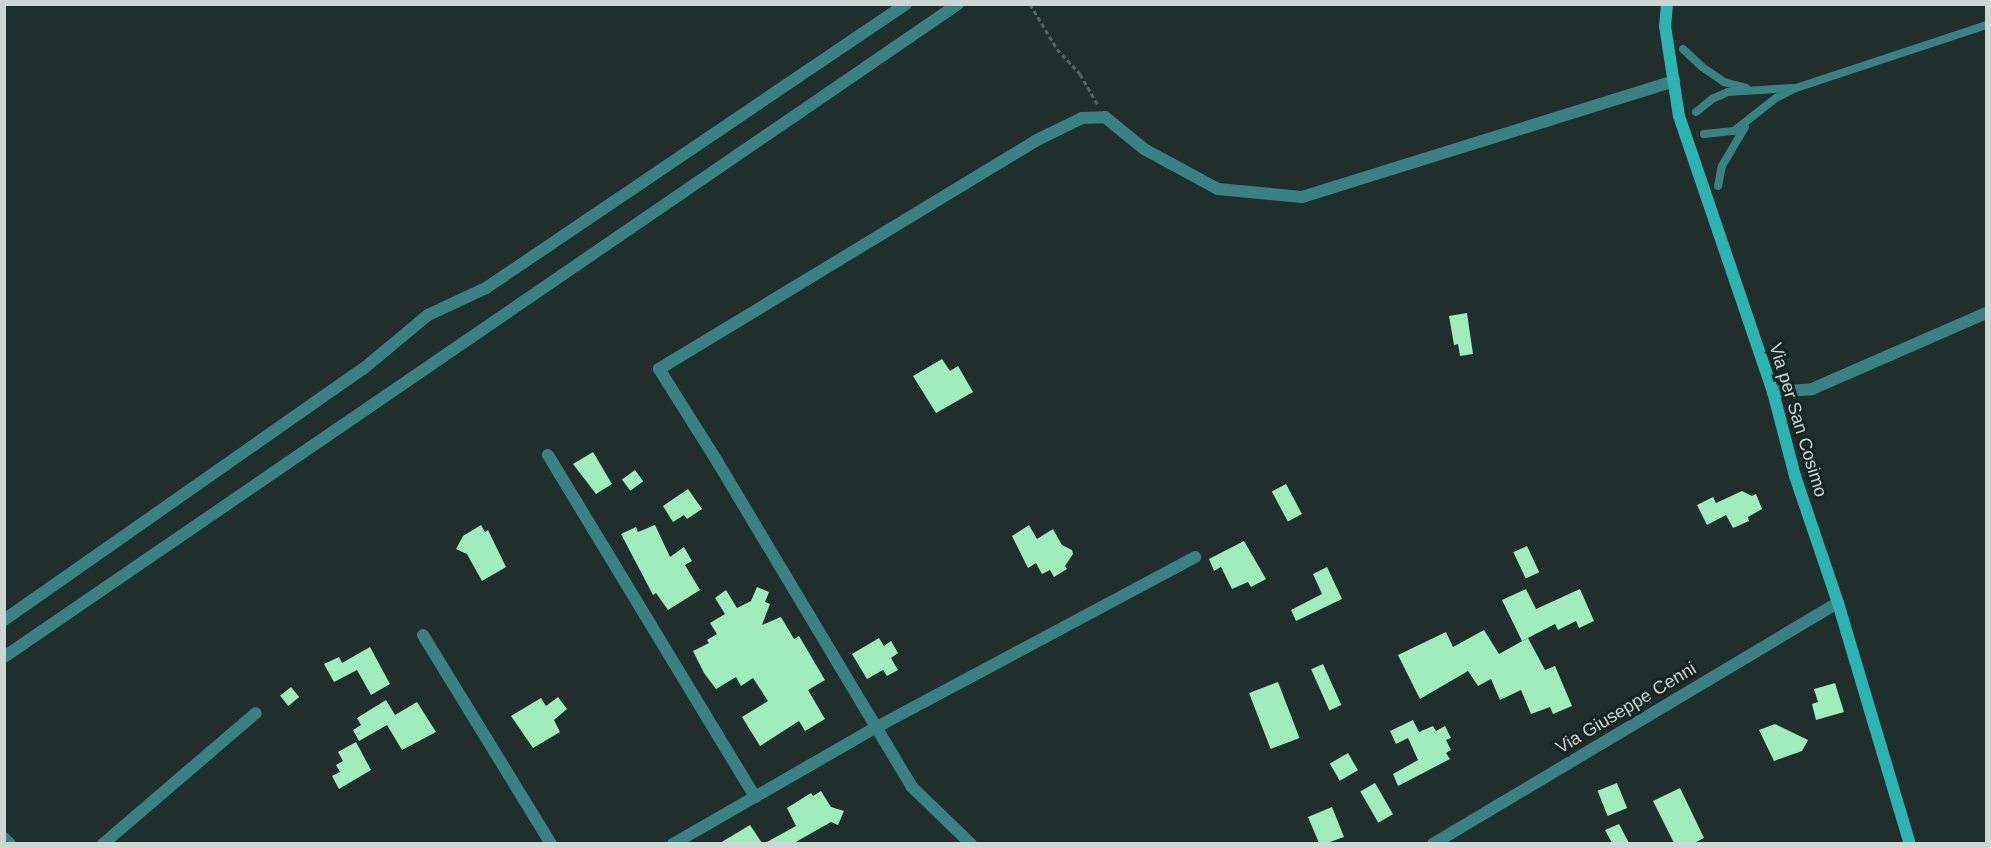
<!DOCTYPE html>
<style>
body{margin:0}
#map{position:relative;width:1991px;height:848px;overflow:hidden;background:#202f2b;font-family:Arial,sans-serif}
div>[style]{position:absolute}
.building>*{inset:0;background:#9fecbc;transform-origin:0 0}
.path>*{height:3px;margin-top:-1.5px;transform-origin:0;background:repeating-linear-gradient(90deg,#55625e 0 4.5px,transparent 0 7.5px)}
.lane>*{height:8px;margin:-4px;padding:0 4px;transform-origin:4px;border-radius:4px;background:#398281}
.street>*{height:12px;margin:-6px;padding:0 6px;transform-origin:6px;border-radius:6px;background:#398281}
.secondary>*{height:12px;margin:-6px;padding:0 6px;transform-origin:6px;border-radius:6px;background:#2db3b1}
span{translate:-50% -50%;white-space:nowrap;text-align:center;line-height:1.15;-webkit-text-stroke:6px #162521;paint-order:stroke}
.street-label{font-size:18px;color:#cdd6d3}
.frame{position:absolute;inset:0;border:6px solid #cdd6d3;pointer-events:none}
</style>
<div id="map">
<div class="building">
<i style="clip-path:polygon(1467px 313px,1473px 354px,1460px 356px,1458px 344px,1454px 345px,1449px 316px)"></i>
<i style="clip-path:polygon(942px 359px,950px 371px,958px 366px,973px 392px,936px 413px,913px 376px)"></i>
<i style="clip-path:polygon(593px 452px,612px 484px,596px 494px,573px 464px)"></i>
<i style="left:635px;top:470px;width:14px;height:16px;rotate:54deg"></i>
<i style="left:1286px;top:484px;width:34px;height:16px;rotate:62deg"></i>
<i style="clip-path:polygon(688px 489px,702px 509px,687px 519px,684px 515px,673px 522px,663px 506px)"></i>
<i style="clip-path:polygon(1742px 491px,1752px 496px,1756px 494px,1762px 509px,1748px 517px,1749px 521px,1733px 528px,1726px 515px,1707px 525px,1697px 505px,1713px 497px,1716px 503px)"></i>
<i style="clip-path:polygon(481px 525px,485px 532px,488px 530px,506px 567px,482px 581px,467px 554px,456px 549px,463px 536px)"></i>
<i style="clip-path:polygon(655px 525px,670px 557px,684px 547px,692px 561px,685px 565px,700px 590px,668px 610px,656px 593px,653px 595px,621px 534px,636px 527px,638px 532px)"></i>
<i style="clip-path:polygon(1029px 525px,1037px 539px,1053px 529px,1062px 545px,1072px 550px,1073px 554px,1065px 566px,1067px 569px,1054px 577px,1050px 570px,1042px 574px,1036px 563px,1028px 568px,1012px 536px)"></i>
<i style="clip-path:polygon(1244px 541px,1266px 579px,1251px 587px,1248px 582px,1232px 589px,1221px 567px,1214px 571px,1209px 559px)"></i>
<i style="left:1527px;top:546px;width:29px;height:15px;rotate:65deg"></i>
<i style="clip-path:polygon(1327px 567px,1342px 599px,1296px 621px,1291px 610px,1322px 594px,1313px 574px)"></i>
<i style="clip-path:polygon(757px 587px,769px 592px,765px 602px,770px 604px,762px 625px,781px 617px,794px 639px,799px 636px,825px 680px,808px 690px,825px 719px,805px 731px,799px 721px,760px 746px,742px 717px,768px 701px,753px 678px,741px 686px,736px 677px,716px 689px,704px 673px,693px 651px,709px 643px,707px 640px,717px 634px,710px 623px,725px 614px,715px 598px,726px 590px,737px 608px,751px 601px)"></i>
<i style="clip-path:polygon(1526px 589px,1536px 609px,1580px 589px,1594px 621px,1579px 628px,1576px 621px,1558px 630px,1555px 624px,1522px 641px,1502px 600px)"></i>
<i style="clip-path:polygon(1484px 630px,1499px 654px,1528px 638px,1545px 670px,1555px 666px,1572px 706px,1553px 714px,1550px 707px,1531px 714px,1521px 690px,1500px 700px,1491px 679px,1478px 686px,1468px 671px,1420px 699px,1398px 655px,1446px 632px,1453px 647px)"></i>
<i style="clip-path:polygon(879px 638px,884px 646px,891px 641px,898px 653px,891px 658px,898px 670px,887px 676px,883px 670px,867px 679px,852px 654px)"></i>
<i style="clip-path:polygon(370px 647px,390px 684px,371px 695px,357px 670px,334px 682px,324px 664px,339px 657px,342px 663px)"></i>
<i style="left:1323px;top:664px;width:45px;height:13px;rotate:66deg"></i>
<i style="left:1278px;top:682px;width:60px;height:31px;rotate:69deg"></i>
<i style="clip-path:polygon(1835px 683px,1844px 712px,1816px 720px,1812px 704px,1818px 702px,1814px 689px)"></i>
<i style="left:291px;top:687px;width:13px;height:14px;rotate:51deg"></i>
<i style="clip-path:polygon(558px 697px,567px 709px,554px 720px,560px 732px,533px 748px,511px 716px,541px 698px,546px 706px)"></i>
<i style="clip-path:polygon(386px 700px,395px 715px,417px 702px,436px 732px,402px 750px,387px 725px,359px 741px,353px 730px,361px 725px,357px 718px)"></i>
<i style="clip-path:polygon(1413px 720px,1419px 732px,1433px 726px,1436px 731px,1445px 726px,1451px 738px,1446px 740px,1451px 750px,1446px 753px,1450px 759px,1398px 786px,1393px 774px,1418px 760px,1408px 738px,1396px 744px,1390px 731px)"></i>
<i style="clip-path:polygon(1775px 724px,1808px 740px,1802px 751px,1774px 761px,1759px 730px)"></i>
<i style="clip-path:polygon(356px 742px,371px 770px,339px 789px,332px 776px,340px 772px,336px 765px,343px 761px,338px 752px)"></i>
<i style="left:1348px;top:753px;width:20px;height:21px;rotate:60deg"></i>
<i style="left:1375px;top:783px;width:36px;height:17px;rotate:60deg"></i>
<i style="left:1617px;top:783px;width:27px;height:21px;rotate:68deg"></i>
<i style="clip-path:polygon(1680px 788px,1704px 838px,1694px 843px,1674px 843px,1653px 801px)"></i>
<i style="clip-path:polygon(821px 791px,831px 807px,844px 811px,838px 825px,831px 822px,794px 843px,765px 843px,796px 826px,787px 808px,811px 793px,813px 796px)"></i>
<i style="clip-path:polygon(1332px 807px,1344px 837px,1327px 843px,1319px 843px,1308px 817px)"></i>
<i style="clip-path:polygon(1619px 824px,1629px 843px,1612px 843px,1605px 830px)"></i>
<i style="clip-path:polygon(750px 825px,762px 843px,720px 843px)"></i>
</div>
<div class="path">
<i style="left:1030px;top:4px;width:52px;rotate:59deg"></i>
<i style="left:1057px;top:49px;width:34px;rotate:47deg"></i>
<i style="left:1080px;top:74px;width:36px;rotate:60deg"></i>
</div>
<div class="lane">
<i style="left:1683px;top:49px;width:26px;rotate:43deg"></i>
<i style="left:1702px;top:67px;width:27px;rotate:34deg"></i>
<i style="left:1724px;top:82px;width:23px;rotate:15deg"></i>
<i style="left:1696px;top:112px;width:21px;rotate:-39deg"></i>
<i style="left:1712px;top:99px;width:17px;rotate:-24deg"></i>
<i style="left:1728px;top:92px;width:64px;rotate:-3.6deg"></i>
<i style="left:1704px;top:134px;width:30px;rotate:-6deg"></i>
<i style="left:1734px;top:131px;width:53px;rotate:-38.2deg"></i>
<i style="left:1776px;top:98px;width:22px;rotate:-27deg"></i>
<i style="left:1796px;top:88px;width:200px;rotate:-18.3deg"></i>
<i style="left:1718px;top:186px;width:20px;rotate:-79deg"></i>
<i style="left:1722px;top:166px;width:45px;rotate:-59.5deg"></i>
</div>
<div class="street">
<i style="left:1773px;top:392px;width:39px;rotate:-4deg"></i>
<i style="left:1812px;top:389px;width:190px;rotate:-23.6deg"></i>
<i style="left:548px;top:455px;width:400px;rotate:58.8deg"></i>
<i style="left:4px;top:620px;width:438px;rotate:-35deg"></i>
<i style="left:363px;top:369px;width:85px;rotate:-39.7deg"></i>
<i style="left:428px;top:315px;width:64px;rotate:-25deg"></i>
<i style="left:486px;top:288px;width:507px;rotate:-34.07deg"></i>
<i style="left:423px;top:635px;width:245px;rotate:58.5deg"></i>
<i style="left:4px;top:657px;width:1156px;rotate:-34.39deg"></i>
<i style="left:4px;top:838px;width:8px;rotate:45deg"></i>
<i style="left:103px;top:844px;width:201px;rotate:-40.6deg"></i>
<i style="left:673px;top:844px;width:233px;rotate:-29.9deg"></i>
<i style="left:875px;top:728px;width:363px;rotate:-28.1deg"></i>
<i style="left:971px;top:844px;width:82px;rotate:-136deg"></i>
<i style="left:912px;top:787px;width:380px;rotate:-120.9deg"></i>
<i style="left:717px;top:461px;width:109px;rotate:-122.2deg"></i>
<i style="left:659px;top:369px;width:440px;rotate:-31.2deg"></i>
<i style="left:1035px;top:141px;width:52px;rotate:-26.1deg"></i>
<i style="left:1082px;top:118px;width:23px;rotate:-2deg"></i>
<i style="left:1105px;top:117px;width:50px;rotate:39.4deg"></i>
<i style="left:1144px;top:149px;width:84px;rotate:28.4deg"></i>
<i style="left:1218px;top:189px;width:84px;rotate:5.4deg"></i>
<i style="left:1302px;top:197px;width:390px;rotate:-17.3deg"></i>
<i style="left:1433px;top:844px;width:471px;rotate:-30.8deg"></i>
</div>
<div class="secondary">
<i style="left:1667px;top:4px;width:22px;rotate:95deg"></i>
<i style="left:1665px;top:26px;width:91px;rotate:81.2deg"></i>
<i style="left:1679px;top:116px;width:292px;rotate:71.2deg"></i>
<i style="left:1773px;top:392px;width:87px;rotate:75.3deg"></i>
<i style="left:1795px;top:476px;width:134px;rotate:71.3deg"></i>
<i style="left:1838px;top:603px;width:252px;rotate:73.4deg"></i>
</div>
<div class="street-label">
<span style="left:1798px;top:420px;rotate:73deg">Via per San Cosimo</span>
<span style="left:1626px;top:708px;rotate:-31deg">Via Giuseppe Cenni</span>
</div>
<div class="frame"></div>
</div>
